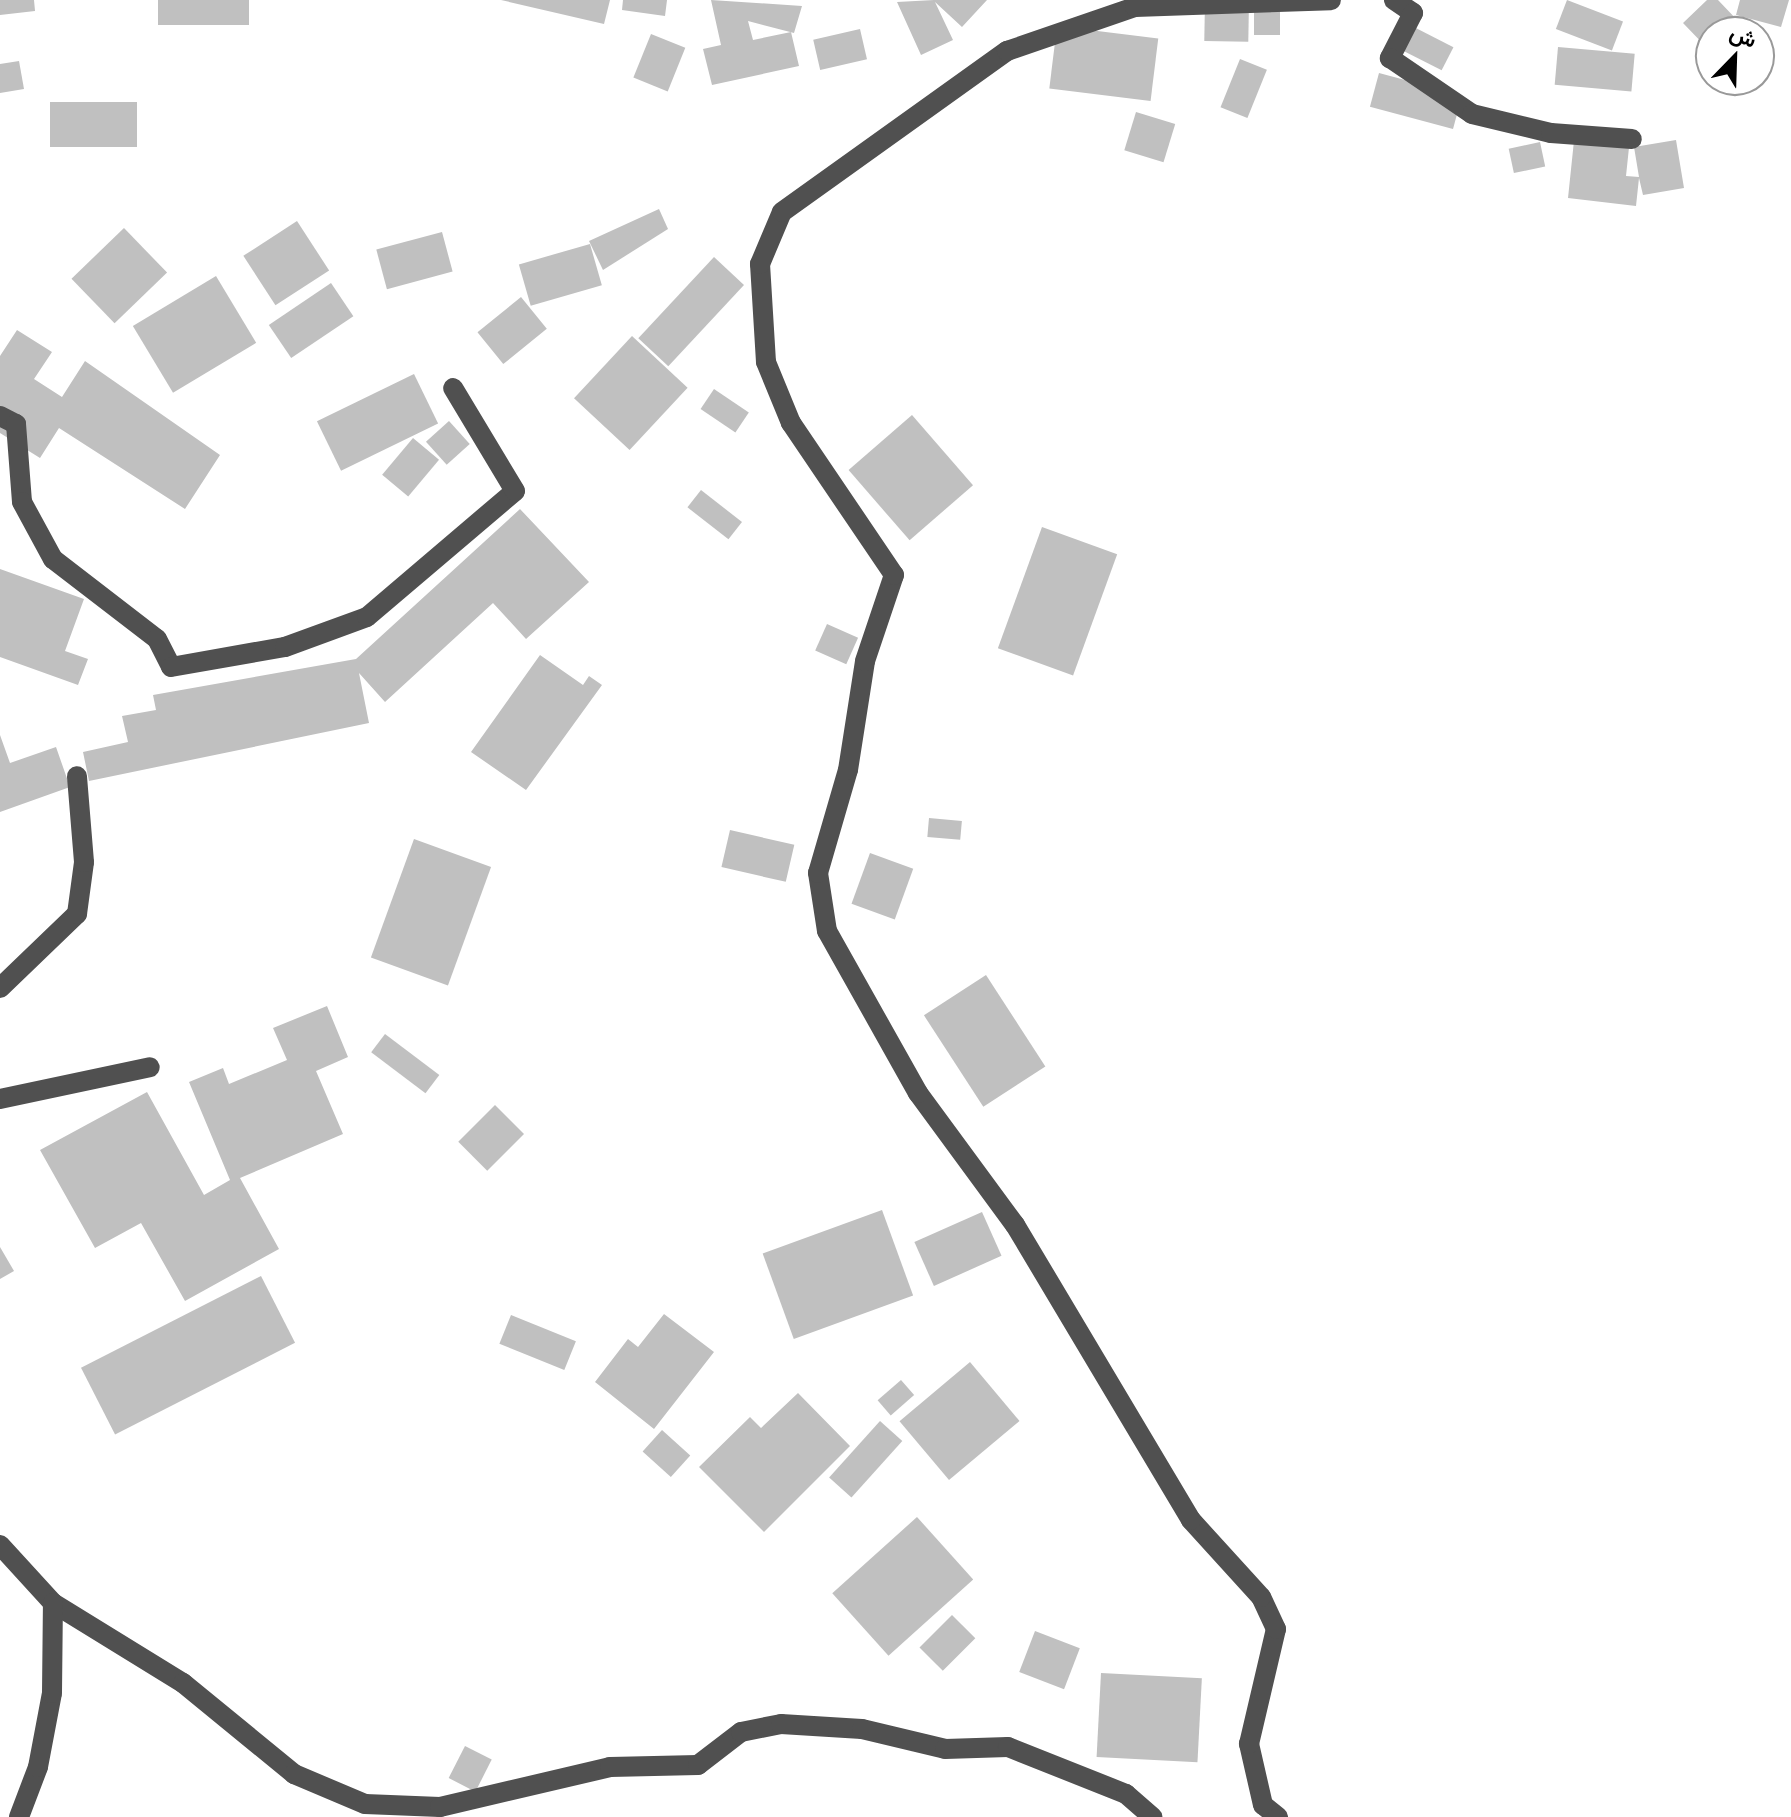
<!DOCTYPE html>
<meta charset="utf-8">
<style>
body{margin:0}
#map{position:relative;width:1791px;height:1817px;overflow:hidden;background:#fff;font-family:"PT Sans",Vazirmatn,sans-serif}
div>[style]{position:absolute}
.building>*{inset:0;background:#c0c0c0;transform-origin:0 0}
.minor>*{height:20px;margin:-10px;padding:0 10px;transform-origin:10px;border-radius:10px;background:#505050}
span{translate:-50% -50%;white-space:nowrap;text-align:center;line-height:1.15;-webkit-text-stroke:8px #fff;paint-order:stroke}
.north{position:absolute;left:1695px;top:16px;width:80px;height:80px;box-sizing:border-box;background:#fff;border:2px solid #999;border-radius:50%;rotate:23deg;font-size:22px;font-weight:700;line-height:32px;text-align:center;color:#000}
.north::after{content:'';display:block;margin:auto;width:28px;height:36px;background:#000;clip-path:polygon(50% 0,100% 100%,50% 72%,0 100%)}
</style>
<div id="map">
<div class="building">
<i style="clip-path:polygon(0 0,34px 0,35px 11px,0 15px)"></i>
<i style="left:158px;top:0;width:91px;height:25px"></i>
<i style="clip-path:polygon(501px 0,610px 0,604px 24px)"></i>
<i style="clip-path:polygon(623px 0,667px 0,665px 16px,622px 10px)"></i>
<i style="clip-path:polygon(711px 0,802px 6px,794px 33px,748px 21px,753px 40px,791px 32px,799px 66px,712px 85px,703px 49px,721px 45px)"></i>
<i style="clip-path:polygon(934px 0,987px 0,962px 27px,935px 2px,953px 40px,921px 55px,897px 2px)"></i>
<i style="left:1205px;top:0;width:44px;height:41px;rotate:1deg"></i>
<i style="left:1254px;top:0;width:26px;height:35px"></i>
<i style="left:1567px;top:0;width:60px;height:31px;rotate:21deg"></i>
<i style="clip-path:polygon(1707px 0,1718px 0,1739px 22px,1729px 32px,1711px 32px,1709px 50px,1683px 23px)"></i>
<i style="clip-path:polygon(1740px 0,1789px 0,1781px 27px,1736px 15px)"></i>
<i style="left:1408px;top:24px;width:51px;height:26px;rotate:27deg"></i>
<i style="left:1057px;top:26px;width:102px;height:63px;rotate:7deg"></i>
<i style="left:860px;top:29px;width:31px;height:48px;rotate:77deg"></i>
<i style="left:651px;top:34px;width:37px;height:47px;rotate:22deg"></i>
<i style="left:1558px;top:47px;width:77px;height:38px;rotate:5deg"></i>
<i style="left:1240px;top:59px;width:29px;height:52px;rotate:22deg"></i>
<i style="clip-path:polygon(19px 61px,24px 89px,0 93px,0 64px)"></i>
<i style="left:1379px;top:73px;width:86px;height:35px;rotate:15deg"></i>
<i style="left:50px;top:102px;width:87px;height:45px"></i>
<i style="left:1136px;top:112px;width:41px;height:40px;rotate:17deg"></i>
<i style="clip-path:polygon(1575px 131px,1630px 138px,1626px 176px,1639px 177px,1634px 147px,1676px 140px,1684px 188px,1643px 195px,1639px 178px,1636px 206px,1568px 198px)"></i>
<i style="left:1540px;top:142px;width:25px;height:32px;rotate:78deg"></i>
<i style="clip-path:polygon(659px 209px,668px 229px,603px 270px,589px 241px)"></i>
<i style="left:297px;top:221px;width:59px;height:64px;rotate:57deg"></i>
<i style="left:124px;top:228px;width:62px;height:73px;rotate:46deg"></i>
<i style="left:442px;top:232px;width:41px;height:68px;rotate:75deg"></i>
<i style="left:590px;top:244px;width:43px;height:74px;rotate:74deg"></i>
<i style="left:714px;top:257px;width:41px;height:111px;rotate:43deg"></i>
<i style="left:216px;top:276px;width:78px;height:97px;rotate:59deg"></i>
<i style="left:331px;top:283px;width:40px;height:75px;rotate:56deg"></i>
<i style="left:521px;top:297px;width:41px;height:56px;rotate:51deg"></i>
<i style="clip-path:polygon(17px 330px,52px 352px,34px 379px,62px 397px,85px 361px,220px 455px,185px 509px,59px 428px,40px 458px,0 433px,0 356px)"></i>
<i style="left:632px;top:336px;width:76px;height:85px;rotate:43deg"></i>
<i style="left:414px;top:374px;width:55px;height:108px;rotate:64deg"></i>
<i style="left:714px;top:389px;width:42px;height:24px;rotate:34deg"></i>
<i style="left:912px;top:415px;width:93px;height:84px;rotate:49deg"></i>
<i style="left:449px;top:421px;width:31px;height:31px;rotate:48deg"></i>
<i style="left:413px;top:438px;width:34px;height:48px;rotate:40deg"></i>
<i style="left:701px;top:490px;width:52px;height:22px;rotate:38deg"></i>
<i style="clip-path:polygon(520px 509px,589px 582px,526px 639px,493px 603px,385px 702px,359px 673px,369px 723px,89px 781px,83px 752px,128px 742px,122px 716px,156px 710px,153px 695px,356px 659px)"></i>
<i style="left:1042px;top:527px;width:80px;height:129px;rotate:20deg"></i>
<i style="clip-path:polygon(0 569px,84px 599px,65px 651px,88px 659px,78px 685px,0 657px)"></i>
<i style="left:827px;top:624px;width:34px;height:29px;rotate:24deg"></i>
<i style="clip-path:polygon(540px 655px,583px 685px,589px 676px,602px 685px,526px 790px,471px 752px)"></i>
<i style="clip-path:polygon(0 735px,10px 763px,56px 747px,70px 787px,0 812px)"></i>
<i style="left:929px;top:818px;width:33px;height:19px;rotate:5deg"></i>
<i style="left:730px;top:830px;width:66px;height:38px;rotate:13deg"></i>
<i style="left:414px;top:839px;width:82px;height:126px;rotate:20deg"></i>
<i style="left:870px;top:853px;width:46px;height:54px;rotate:20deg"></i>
<i style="left:986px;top:975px;width:109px;height:74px;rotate:57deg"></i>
<i style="clip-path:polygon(327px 1006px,348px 1057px,316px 1071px,343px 1134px,240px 1178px,279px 1249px,185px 1301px,141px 1223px,95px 1248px,40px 1150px,147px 1092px,204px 1195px,230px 1180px,189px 1082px,223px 1068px,229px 1084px,287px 1060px,273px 1028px)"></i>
<i style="left:385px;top:1034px;width:68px;height:23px;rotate:37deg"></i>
<i style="left:495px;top:1105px;width:41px;height:52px;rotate:45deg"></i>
<i style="left:882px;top:1210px;width:91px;height:127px;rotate:70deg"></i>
<i style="left:982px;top:1212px;width:48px;height:74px;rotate:66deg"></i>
<i style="clip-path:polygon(0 1247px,14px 1271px,0 1279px)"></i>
<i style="left:261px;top:1276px;width:75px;height:202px;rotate:63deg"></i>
<i style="clip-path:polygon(664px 1314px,714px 1352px,654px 1429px,595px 1382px,628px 1339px,638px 1347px)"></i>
<i style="left:511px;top:1315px;width:70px;height:31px;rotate:22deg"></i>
<i style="left:970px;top:1362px;width:77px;height:92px;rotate:50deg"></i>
<i style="left:901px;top:1380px;width:20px;height:31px;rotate:49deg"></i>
<i style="clip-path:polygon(798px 1393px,850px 1446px,764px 1532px,699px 1467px,750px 1417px,761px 1428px)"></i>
<i style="left:880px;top:1421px;width:30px;height:76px;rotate:42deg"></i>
<i style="left:662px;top:1430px;width:38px;height:29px;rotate:42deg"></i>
<i style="left:917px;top:1517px;width:84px;height:114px;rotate:48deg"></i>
<i style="left:952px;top:1615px;width:33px;height:46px;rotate:45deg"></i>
<i style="left:1035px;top:1631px;width:48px;height:44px;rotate:21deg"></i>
<i style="left:1101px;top:1673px;width:101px;height:84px;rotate:3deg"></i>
<i style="left:465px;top:1746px;width:30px;height:36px;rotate:27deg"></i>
</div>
<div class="minor">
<i style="left:1394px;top:0;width:23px;rotate:34deg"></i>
<i style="left:1413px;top:13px;width:51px;rotate:117.1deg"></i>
<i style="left:1390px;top:58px;width:99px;rotate:34.3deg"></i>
<i style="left:1472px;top:114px;width:81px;rotate:13.5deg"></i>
<i style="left:1551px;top:133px;width:81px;rotate:4.2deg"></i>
<i style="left:0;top:416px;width:18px;rotate:27deg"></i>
<i style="left:16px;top:424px;width:78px;rotate:85.6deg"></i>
<i style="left:22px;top:502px;width:65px;rotate:61.5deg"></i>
<i style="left:53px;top:559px;width:131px;rotate:37.6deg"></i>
<i style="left:157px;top:639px;width:31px;rotate:63deg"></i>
<i style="left:171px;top:667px;width:116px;rotate:-10deg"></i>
<i style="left:285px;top:647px;width:87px;rotate:-20.1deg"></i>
<i style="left:367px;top:617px;width:194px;rotate:-40.4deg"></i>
<i style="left:515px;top:491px;width:120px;rotate:-121deg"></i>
<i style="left:0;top:988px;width:107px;rotate:-43.9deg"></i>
<i style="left:77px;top:914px;width:52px;rotate:-82.3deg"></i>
<i style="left:84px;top:862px;width:86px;rotate:-94.7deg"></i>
<i style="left:0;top:1099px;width:153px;rotate:-12deg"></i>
<i style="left:0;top:1545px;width:79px;rotate:47.6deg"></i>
<i style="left:53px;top:1603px;width:153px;rotate:31.6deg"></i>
<i style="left:183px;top:1683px;width:144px;rotate:39.3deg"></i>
<i style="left:294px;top:1774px;width:77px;rotate:22.9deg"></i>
<i style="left:365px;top:1804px;width:75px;rotate:2.3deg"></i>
<i style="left:440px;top:1807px;width:175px;rotate:-13.2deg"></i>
<i style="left:610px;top:1767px;width:88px;rotate:-1.3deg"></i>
<i style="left:698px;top:1765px;width:54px;rotate:-37.5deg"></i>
<i style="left:741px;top:1732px;width:41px;rotate:-11.3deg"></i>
<i style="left:781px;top:1724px;width:81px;rotate:3.5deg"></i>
<i style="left:862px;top:1729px;width:85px;rotate:13.5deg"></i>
<i style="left:945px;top:1749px;width:63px;rotate:-1.8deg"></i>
<i style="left:1008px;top:1747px;width:127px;rotate:21.7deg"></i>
<i style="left:1126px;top:1794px;width:35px;rotate:41deg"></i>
<i style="left:19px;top:1817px;width:53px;rotate:-69.2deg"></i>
<i style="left:38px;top:1767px;width:75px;rotate:-79.3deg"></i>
<i style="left:52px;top:1693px;width:90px;rotate:-89.4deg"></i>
<i style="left:1278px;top:1817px;width:19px;rotate:-141deg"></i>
<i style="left:1263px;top:1805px;width:63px;rotate:-102.9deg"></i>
<i style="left:1249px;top:1744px;width:118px;rotate:-76.8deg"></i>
<i style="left:1276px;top:1629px;width:35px;rotate:-115deg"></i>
<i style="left:1261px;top:1597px;width:104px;rotate:-132.3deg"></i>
<i style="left:1191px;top:1520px;width:344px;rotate:-120.8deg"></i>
<i style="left:1015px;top:1225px;width:164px;rotate:-126.3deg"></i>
<i style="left:918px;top:1093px;width:186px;rotate:-119.3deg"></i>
<i style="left:827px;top:931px;width:59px;rotate:-98.8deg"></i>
<i style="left:818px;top:873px;width:107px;rotate:-73.8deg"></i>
<i style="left:848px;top:770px;width:110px;rotate:-81.1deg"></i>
<i style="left:865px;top:661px;width:91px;rotate:-71.4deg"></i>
<i style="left:894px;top:575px;width:184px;rotate:-124.1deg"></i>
<i style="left:791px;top:423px;width:66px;rotate:-112.3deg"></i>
<i style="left:766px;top:362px;width:98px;rotate:-93.5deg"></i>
<i style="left:760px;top:264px;width:56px;rotate:-67.1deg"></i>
<i style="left:782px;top:212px;width:277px;rotate:-35.6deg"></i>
<i style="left:1007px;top:51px;width:135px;rotate:-19deg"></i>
<i style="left:1135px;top:7px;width:196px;rotate:-2deg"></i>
</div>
<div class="north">ش</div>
</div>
